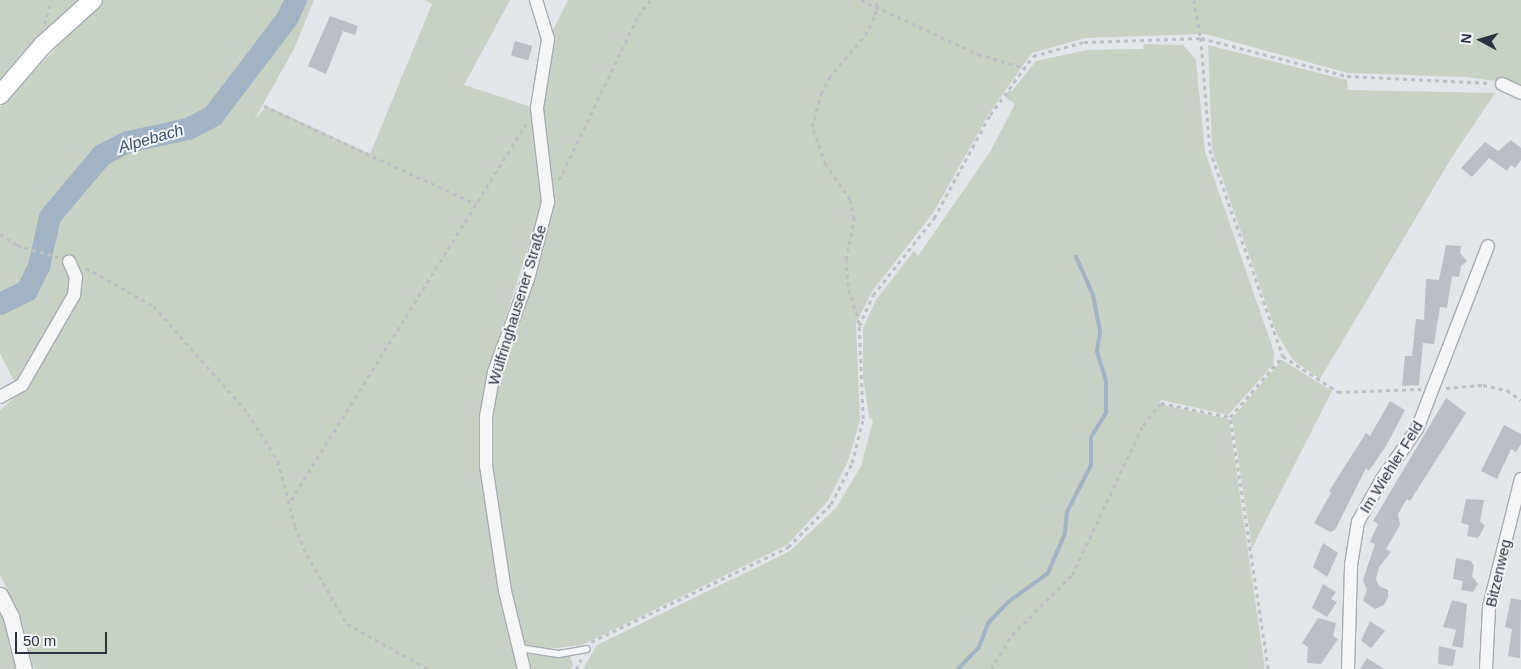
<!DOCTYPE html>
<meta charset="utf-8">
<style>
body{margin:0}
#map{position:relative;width:1521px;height:669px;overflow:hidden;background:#e2e5e9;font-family:Helvetica,sans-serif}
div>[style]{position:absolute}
.green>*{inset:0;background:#c8d2c4}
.stream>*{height:4px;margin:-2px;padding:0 2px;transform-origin:2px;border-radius:2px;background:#a1b3c5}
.river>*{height:22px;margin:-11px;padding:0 11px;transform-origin:11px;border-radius:11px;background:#a1b3c5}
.building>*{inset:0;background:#babfc6;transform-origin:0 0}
.path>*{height:2.5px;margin-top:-1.25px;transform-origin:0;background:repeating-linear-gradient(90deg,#bdbfc4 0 4px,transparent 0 8px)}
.roads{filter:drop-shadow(1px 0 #a8acb3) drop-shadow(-1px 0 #a8acb3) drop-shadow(0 1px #a8acb3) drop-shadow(0 -1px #a8acb3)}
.service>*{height:6px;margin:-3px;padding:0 3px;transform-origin:3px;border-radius:3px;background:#f5f6f8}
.minor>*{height:12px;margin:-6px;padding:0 6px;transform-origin:6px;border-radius:6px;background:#f5f6f8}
.tertiary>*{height:15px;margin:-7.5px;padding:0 7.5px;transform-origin:7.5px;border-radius:7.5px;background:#f5f6f8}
.secondary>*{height:18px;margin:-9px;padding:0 9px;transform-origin:9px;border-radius:9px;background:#fff}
span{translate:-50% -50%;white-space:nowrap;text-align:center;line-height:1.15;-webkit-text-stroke:4px #f2f4f7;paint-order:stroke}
.street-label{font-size:15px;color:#2c3340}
.water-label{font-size:16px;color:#3a5370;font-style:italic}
.north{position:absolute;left:1456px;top:15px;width:50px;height:50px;-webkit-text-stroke:4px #f2f4f7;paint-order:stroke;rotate:276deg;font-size:14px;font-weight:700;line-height:20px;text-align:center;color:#2c3340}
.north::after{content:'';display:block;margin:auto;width:18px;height:22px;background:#2c3340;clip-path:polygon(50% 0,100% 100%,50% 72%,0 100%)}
.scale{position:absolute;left:15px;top:632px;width:92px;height:22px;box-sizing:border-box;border:2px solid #2c3340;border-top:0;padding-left:6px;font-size:15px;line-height:18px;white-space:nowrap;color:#2c3340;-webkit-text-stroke:4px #f2f4f7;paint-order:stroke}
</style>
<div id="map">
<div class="green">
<i style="clip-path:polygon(0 0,83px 0,0 81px)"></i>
<i style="clip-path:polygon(102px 0,314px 0,294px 49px,254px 120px,267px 106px,370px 154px,432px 4px,425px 0,510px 0,464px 85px,534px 108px,541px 208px,493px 357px,479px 426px,483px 494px,519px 669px,34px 669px,20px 616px,0 575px,0 410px,20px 393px,0 353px,0 107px)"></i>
<i style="clip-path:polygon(568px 0,1521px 0,1521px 89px,1503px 82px,1466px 77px,1348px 73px,1205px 34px,1085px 38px,1032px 53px,990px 112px,933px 213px,871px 293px,856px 324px,860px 420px,848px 461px,828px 501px,787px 545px,582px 645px,539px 650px,522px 646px,509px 590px,489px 464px,490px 417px,497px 374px,550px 203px,538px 108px,549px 38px)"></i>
<i style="clip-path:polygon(1144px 44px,1183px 45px,1196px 60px,1205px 152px,1274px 352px,1273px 365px,1228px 415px,1161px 400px,1158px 404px,1229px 419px,1265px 669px,583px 669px,597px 645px,790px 551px,836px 508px,861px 466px,873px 421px,869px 417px,863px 377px,863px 328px,876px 300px,914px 251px,918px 256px,990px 152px,1015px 104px,1005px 97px,1009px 90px,1011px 92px,1036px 61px,1087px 50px,1143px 49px)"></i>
<i style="clip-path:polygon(1208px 45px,1347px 80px,1348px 90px,1495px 93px,1452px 157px,1320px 379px,1293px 360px,1276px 332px,1212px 149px)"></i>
<i style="clip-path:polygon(1282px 360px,1332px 391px,1252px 548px,1232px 418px)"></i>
<i style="clip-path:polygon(0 608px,2px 612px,18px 669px,0 669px)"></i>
<i style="clip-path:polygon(525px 654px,570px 655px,573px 665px,571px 669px,528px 669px)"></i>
</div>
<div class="stream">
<i style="left:958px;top:669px;width:30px;rotate:-46deg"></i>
<i style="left:979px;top:647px;width:26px;rotate:-69deg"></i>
<i style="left:988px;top:623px;width:29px;rotate:-46deg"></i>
<i style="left:1008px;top:602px;width:49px;rotate:-35.9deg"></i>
<i style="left:1048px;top:573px;width:43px;rotate:-67deg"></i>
<i style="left:1065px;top:533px;width:21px;rotate:-85deg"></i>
<i style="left:1067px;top:512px;width:53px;rotate:-62.9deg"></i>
<i style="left:1091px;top:465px;width:28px;rotate:-90deg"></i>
<i style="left:1091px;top:437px;width:28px;rotate:-58deg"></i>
<i style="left:1106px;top:413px;width:32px;rotate:-90deg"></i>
<i style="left:1106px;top:381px;width:31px;rotate:-107deg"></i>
<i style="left:1097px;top:351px;width:20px;rotate:-81deg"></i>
<i style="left:1100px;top:331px;width:37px;rotate:-101deg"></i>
<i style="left:1093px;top:295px;width:42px;rotate:-114.1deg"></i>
</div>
<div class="river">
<i style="left:0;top:304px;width:30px;rotate:-26deg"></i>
<i style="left:27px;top:291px;width:28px;rotate:-64deg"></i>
<i style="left:39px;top:266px;width:50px;rotate:-77.3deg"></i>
<i style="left:50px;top:217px;width:81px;rotate:-50deg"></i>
<i style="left:102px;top:155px;width:29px;rotate:-27deg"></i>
<i style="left:128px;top:142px;width:61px;rotate:-12.2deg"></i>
<i style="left:188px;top:129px;width:28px;rotate:-27deg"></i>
<i style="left:213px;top:116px;width:122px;rotate:-52.7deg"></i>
<i style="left:287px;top:19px;width:21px;rotate:-65deg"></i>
</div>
<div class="building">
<i style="clip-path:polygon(330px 16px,358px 26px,355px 35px,343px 31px,326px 74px,308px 66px)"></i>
<i style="left:515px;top:41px;width:18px;height:15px;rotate:16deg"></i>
<i style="clip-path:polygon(1511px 140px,1521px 148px,1521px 160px,1515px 168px,1511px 165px,1507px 171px,1489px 158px,1472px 177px,1461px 168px,1485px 142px,1498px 151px)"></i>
<i style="clip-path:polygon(1446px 245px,1461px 246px,1460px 253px,1467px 261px,1461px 266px,1459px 277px,1452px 276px,1447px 308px,1440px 307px,1434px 344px,1423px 343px,1419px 385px,1402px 386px,1405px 356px,1412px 356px,1416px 319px,1424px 320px,1426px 279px,1439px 280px)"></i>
<i style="clip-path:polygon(1446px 398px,1466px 413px,1410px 501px,1407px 499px,1398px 514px,1400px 525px,1386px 549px,1391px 552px,1379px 567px,1376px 579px,1379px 586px,1388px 590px,1388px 597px,1384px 605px,1375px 609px,1363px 601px,1367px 590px,1363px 580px,1375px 544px,1370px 542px,1378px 524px,1373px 521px)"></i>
<i style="clip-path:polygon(1390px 401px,1405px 410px,1386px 446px,1369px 471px,1366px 468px,1335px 530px,1330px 532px,1314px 523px,1331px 493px,1329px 491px,1366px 433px,1370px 436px)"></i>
<i style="clip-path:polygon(1504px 425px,1521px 434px,1521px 444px,1516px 452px,1511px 449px,1497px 479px,1481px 471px)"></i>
<i style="clip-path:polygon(1466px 499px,1484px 500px,1480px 521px,1485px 526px,1478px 538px,1467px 536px,1469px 525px,1461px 523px)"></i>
<i style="clip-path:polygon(1323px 543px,1338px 553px,1327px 577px,1313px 567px)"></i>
<i style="clip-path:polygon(1456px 558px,1471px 561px,1474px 566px,1472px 576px,1478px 584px,1473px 592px,1461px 590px,1463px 581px,1453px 579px)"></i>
<i style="clip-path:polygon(1323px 584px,1336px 592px,1331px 599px,1337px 602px,1327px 617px,1312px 608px)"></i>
<i style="clip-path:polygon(1511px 598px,1521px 600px,1520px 658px,1508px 656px,1512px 629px,1505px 627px)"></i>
<i style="clip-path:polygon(1452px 600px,1467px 604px,1463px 648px,1452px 646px,1456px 630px,1443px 627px)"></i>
<i style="clip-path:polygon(1318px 618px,1336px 623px,1333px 636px,1338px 639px,1321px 664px,1307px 663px,1308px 647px,1302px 643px)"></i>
<i style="clip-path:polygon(1370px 621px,1385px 631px,1371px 648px,1361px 641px)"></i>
<i style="clip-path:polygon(1439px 646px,1456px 650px,1453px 666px,1438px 664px)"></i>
<i style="clip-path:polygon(1367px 658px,1384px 669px,1360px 669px)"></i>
</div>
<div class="path">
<i style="left:861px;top:0;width:129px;rotate:24.8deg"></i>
<i style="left:978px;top:54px;width:46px;rotate:16.5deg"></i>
<i style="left:1194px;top:0;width:39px;rotate:80deg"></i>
<i style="left:1201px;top:38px;width:112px;rotate:85.4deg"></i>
<i style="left:1210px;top:150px;width:219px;rotate:70.5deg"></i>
<i style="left:1283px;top:356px;width:66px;rotate:33.2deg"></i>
<i style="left:1338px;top:392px;width:83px;rotate:-2.1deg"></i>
<i style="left:44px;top:24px;width:25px;rotate:-72deg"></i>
<i style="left:264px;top:106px;width:234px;rotate:24.8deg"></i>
<i style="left:559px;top:180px;width:182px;rotate:-64.3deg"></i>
<i style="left:638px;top:16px;width:20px;rotate:-53deg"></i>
<i style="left:0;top:234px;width:20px;rotate:33deg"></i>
<i style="left:17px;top:245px;width:43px;rotate:16.3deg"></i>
<i style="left:86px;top:268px;width:78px;rotate:29.2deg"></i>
<i style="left:154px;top:306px;width:142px;rotate:48.7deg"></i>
<i style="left:248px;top:413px;width:57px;rotate:58deg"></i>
<i style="left:278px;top:461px;width:67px;rotate:75.3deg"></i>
<i style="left:295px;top:526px;width:31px;rotate:68deg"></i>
<i style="left:307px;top:555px;width:80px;rotate:59.9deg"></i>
<i style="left:347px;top:624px;width:94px;rotate:28.8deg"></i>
<i style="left:859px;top:324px;width:39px;rotate:-107deg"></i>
<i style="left:848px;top:287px;width:27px;rotate:-94deg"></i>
<i style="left:846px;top:260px;width:42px;rotate:-79deg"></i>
<i style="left:854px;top:219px;width:19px;rotate:-102deg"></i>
<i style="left:850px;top:200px;width:44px;rotate:-124.8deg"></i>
<i style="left:825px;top:164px;width:39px;rotate:-109deg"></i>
<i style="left:812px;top:127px;width:34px;rotate:-75deg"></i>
<i style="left:821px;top:94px;width:18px;rotate:-63deg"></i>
<i style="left:829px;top:78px;width:56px;rotate:-50.1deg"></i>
<i style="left:865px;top:35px;width:22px;rotate:-63deg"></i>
<i style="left:875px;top:15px;width:15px;rotate:-82deg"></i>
<i style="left:1446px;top:388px;width:37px;rotate:-5deg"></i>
<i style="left:1483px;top:385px;width:25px;rotate:12deg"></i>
<i style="left:1507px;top:390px;width:17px;rotate:36deg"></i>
<i style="left:291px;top:500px;width:443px;rotate:-58deg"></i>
<i style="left:591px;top:642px;width:219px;rotate:-25.7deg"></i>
<i style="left:788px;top:547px;width:61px;rotate:-45deg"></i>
<i style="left:831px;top:504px;width:46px;rotate:-62.9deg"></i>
<i style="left:852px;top:463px;width:45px;rotate:-76deg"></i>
<i style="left:863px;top:419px;width:93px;rotate:-92.5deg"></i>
<i style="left:859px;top:326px;width:34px;rotate:-66deg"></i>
<i style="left:873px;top:295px;width:98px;rotate:-51.6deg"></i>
<i style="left:934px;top:218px;width:117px;rotate:-61.5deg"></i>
<i style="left:990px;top:115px;width:73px;rotate:-53.9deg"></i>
<i style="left:1033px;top:56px;width:53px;rotate:-15.4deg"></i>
<i style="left:1084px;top:42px;width:117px;rotate:-2deg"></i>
<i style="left:1201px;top:38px;width:151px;rotate:14.6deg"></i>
<i style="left:1347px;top:76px;width:143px;rotate:2.8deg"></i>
<i style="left:576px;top:669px;width:11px;rotate:-63deg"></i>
<i style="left:991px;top:669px;width:40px;rotate:-58deg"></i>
<i style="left:1012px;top:635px;width:85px;rotate:-45deg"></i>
<i style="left:1072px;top:575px;width:166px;rotate:-64.7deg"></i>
<i style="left:1143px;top:425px;width:28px;rotate:-51deg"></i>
<i style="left:1161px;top:403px;width:70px;rotate:11.5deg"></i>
<i style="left:1268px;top:669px;width:255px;rotate:-98.6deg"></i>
<i style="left:1230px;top:417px;width:81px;rotate:-49deg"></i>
</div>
<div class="roads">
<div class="service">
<i style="left:519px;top:648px;width:40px;rotate:8.5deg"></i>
<i style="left:559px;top:654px;width:28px;rotate:-10deg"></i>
</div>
<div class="minor">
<i style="left:1502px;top:84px;width:21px;rotate:25deg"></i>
<i style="left:0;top:397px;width:25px;rotate:-29deg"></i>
<i style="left:22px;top:385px;width:104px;rotate:-60deg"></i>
<i style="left:74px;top:295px;width:18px;rotate:-84deg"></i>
<i style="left:76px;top:277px;width:17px;rotate:-114deg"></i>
<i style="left:524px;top:669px;width:80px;rotate:-103.7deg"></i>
<i style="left:505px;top:591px;width:126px;rotate:-98.6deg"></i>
<i style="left:486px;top:466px;width:49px;rotate:-90deg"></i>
<i style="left:486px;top:417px;width:46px;rotate:-79.9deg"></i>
<i style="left:494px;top:372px;width:99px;rotate:-69.9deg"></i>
<i style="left:528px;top:279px;width:80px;rotate:-75.4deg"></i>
<i style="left:548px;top:202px;width:95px;rotate:-96.7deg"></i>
<i style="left:537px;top:108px;width:70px;rotate:-80.9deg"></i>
<i style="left:548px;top:39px;width:41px;rotate:-107.1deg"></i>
<i style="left:1348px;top:669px;width:104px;rotate:-88.3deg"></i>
<i style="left:1351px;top:565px;width:44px;rotate:-80.8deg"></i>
<i style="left:1358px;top:522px;width:49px;rotate:-60.8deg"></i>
<i style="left:1382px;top:479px;width:61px;rotate:-55deg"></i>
<i style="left:1417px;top:429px;width:196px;rotate:-68.8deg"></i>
<i style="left:1486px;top:669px;width:62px;rotate:-87.2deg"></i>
<i style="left:1489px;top:607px;width:132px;rotate:-76deg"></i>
</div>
<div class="tertiary">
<i style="left:0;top:595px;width:25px;rotate:63deg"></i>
<i style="left:11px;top:617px;width:54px;rotate:76deg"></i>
</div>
<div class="secondary">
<i style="left:0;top:95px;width:66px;rotate:-49.3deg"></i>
<i style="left:43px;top:45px;width:67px;rotate:-42deg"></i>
</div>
</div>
<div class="street-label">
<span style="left:517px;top:305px;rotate:-73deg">Wülfringhausener Straße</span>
<span style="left:1391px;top:467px;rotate:-58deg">Im Wiehler Feld</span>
<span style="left:1498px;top:573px;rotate:-77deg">Bitzenweg</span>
</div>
<div class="water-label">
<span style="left:151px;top:139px;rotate:-16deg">Alpebach</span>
</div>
<div class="north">N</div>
<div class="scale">50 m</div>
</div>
